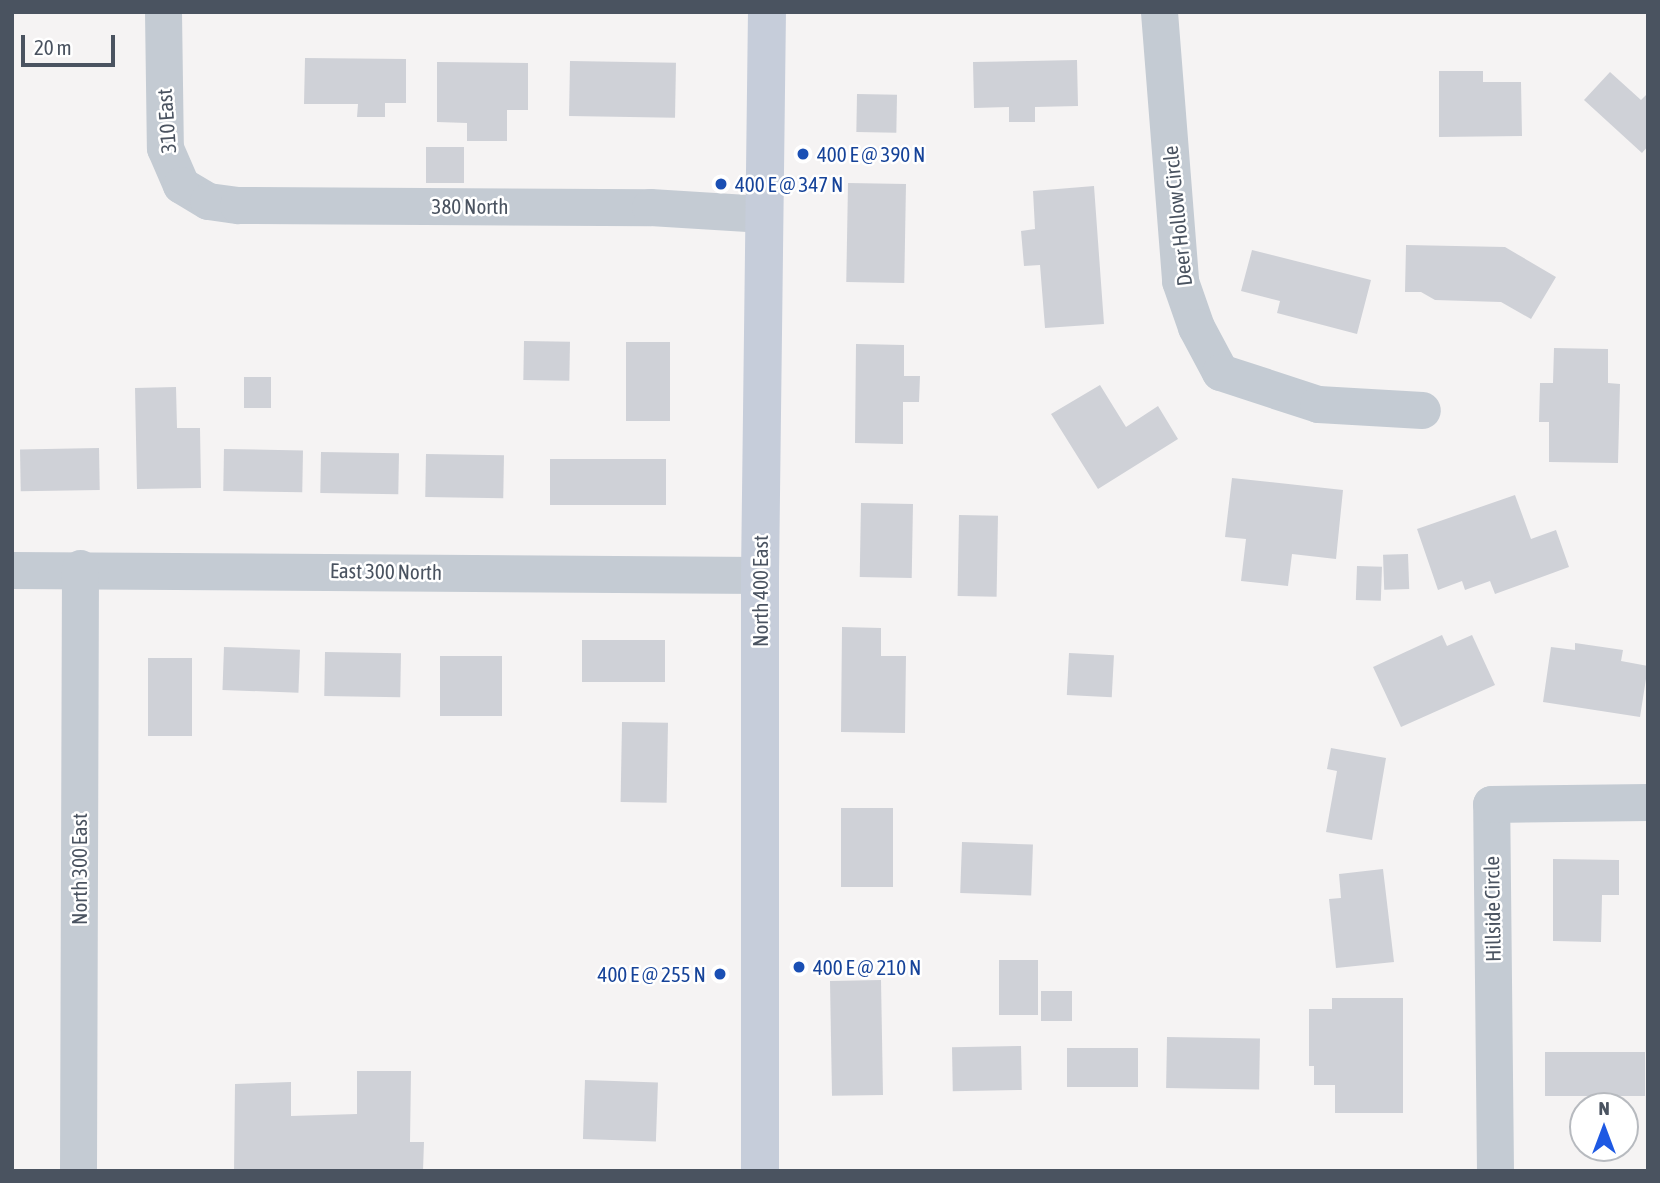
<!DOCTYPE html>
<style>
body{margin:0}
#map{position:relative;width:1660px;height:1183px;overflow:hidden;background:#f5f3f3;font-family:"Asap Condensed",sans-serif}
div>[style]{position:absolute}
.building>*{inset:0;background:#cfd1d7;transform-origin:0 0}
.street>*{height:37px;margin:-18.5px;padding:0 18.5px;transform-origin:18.5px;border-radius:18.5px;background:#c4cbd3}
.secondary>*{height:38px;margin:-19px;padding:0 19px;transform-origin:19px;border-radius:19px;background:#c6cdda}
.dots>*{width:19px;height:19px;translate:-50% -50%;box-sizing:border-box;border:4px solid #fff;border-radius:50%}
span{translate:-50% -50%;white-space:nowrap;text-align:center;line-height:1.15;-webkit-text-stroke:5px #fff;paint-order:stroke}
.street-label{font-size:21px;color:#4a5360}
.transit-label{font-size:21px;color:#164399}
.left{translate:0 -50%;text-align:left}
.right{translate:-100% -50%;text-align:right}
.frame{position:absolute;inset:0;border:14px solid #4a5360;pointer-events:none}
.north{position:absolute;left:1569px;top:1092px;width:70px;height:70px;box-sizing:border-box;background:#fff;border:2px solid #b7babf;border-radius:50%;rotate:0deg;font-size:19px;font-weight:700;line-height:28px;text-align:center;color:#4a5360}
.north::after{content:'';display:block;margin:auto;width:24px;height:32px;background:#1e59e3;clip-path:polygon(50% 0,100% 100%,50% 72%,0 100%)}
.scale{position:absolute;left:21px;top:35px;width:94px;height:32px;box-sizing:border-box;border:4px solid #4a5360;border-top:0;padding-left:9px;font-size:21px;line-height:24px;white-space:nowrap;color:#4a5360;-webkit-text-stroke:5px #fff;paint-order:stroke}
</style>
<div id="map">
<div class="building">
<i style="clip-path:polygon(305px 58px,406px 59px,406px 103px,385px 103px,385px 117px,357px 117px,358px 104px,304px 104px)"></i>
<i style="clip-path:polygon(1077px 60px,1078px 106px,1035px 107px,1035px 122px,1009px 122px,1009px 107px,974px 108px,973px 62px)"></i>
<i style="left:570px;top:61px;width:106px;height:55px;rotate:1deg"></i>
<i style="clip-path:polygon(437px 62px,528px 63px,528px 110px,507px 110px,507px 141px,467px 141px,467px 123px,437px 122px)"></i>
<i style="clip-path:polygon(1439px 71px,1483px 71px,1483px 82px,1521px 82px,1522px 136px,1439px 137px)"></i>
<i style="clip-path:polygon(1610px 72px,1641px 100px,1648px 93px,1648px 146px,1642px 153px,1584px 100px)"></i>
<i style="left:857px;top:94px;width:40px;height:38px;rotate:1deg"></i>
<i style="left:426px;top:147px;width:38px;height:36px"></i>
<i style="left:848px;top:183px;width:58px;height:99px;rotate:1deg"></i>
<i style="clip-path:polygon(1094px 186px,1104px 324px,1045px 328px,1040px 265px,1024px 266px,1021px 231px,1035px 229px,1033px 191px)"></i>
<i style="clip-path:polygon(1406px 245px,1505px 247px,1556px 277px,1531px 319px,1501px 302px,1435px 300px,1421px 292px,1405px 292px)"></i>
<i style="clip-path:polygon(1252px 250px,1371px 280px,1357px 334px,1277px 313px,1280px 301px,1241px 291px)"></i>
<i style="left:524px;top:341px;width:46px;height:39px;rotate:1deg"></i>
<i style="left:626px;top:342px;width:44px;height:79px"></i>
<i style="clip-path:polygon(856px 344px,904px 345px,904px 376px,920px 376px,919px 402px,903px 402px,903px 444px,855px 443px)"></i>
<i style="clip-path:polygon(1554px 348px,1608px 349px,1608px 383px,1620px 384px,1618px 463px,1549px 462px,1549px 422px,1539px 422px,1540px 383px,1553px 383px)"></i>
<i style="left:244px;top:377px;width:27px;height:31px"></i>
<i style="clip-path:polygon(1100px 385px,1126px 427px,1158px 406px,1178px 439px,1098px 489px,1051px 414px)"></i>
<i style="clip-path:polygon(176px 387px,177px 428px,200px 428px,201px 488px,137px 489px,135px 388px)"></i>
<i style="left:99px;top:448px;width:42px;height:79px;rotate:89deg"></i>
<i style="left:224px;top:449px;width:79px;height:42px;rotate:1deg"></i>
<i style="left:321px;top:452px;width:78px;height:41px;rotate:1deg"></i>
<i style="left:426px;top:454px;width:78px;height:43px;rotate:1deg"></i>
<i style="left:550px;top:459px;width:116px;height:46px"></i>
<i style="clip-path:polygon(1232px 478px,1343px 490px,1336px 559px,1292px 554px,1288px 586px,1241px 581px,1246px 539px,1225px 537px)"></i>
<i style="clip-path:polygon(1515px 495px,1531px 539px,1556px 530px,1569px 567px,1495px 594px,1490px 581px,1465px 590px,1462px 581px,1438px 590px,1417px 529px)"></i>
<i style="left:861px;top:503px;width:52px;height:74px;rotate:1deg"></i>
<i style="left:959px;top:515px;width:39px;height:81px;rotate:1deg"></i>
<i style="left:1408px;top:554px;width:35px;height:25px;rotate:88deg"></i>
<i style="left:1357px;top:566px;width:25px;height:34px;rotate:2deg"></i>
<i style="clip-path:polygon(842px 627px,881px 628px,881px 656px,906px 656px,905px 733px,841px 732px)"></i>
<i style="clip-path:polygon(1442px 635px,1447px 646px,1472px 635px,1495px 685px,1401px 727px,1373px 667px)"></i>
<i style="left:665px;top:640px;width:42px;height:83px;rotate:90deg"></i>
<i style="clip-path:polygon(1575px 643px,1623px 650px,1621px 661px,1648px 666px,1640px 717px,1543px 702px,1551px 647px,1575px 650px)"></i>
<i style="left:224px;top:647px;width:76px;height:43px;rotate:2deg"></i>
<i style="left:325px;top:652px;width:76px;height:44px;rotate:1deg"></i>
<i style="left:1069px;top:653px;width:45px;height:42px;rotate:3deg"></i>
<i style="left:440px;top:656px;width:62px;height:60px"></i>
<i style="left:148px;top:658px;width:44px;height:78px"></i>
<i style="left:622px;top:722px;width:46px;height:80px;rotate:1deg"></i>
<i style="clip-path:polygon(1331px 748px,1386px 758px,1372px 840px,1326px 832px,1337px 771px,1327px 769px)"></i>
<i style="left:841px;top:808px;width:52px;height:79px"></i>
<i style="left:962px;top:842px;width:71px;height:51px;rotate:2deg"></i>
<i style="clip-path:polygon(1553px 859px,1619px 860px,1619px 895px,1602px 895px,1601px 942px,1553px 941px)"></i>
<i style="clip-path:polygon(1383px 869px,1394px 962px,1336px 968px,1329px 899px,1341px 898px,1339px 874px)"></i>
<i style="left:999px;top:960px;width:39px;height:55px"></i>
<i style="left:881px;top:980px;width:115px;height:51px;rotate:89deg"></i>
<i style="left:1041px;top:991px;width:31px;height:30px"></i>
<i style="clip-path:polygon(1332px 998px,1403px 998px,1403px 1113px,1335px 1113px,1335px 1085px,1314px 1085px,1314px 1066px,1309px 1066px,1309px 1009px,1332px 1009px)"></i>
<i style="left:1167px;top:1037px;width:93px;height:51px;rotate:1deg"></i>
<i style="left:1021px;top:1046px;width:44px;height:69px;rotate:89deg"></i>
<i style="left:1067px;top:1048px;width:71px;height:39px"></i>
<i style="left:1645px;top:1052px;width:44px;height:100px;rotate:90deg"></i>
<i style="clip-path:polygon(357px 1071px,411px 1071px,410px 1142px,424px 1142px,423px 1171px,234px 1171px,235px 1084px,291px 1082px,291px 1116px,357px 1114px)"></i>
<i style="left:585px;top:1080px;width:73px;height:59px;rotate:2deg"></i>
</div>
<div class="street">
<i style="left:163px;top:12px;width:136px;rotate:89.2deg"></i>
<i style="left:165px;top:148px;width:40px;rotate:66.6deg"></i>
<i style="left:181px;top:185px;width:31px;rotate:31deg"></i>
<i style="left:208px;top:201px;width:30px;rotate:8deg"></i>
<i style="left:238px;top:205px;width:412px;rotate:0.3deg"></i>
<i style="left:650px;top:207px;width:114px;rotate:3.5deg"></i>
<i style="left:1159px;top:12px;width:270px;rotate:85.5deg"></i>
<i style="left:1180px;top:281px;width:49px;rotate:70.8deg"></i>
<i style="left:1196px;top:327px;width:51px;rotate:61.9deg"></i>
<i style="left:1220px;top:372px;width:103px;rotate:18.1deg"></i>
<i style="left:1318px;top:404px;width:104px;rotate:3.3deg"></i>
<i style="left:12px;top:570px;width:748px;rotate:0.38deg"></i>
<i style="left:78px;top:1171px;width:603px;rotate:-89.81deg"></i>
<i style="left:1495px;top:1171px;width:367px;rotate:-90.6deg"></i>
<i style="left:1491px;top:804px;width:157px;rotate:-0.7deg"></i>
</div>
<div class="secondary">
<i style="left:760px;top:1171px;width:596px;rotate:-90deg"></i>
<i style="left:760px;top:575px;width:563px;rotate:-89.29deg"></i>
</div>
<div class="dots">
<i style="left:803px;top:154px;background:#1a4fb4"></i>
<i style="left:721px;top:184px;background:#1a4fb4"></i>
<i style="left:799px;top:967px;background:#1a4fb4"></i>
<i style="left:720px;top:974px;background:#1a4fb4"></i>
</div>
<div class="street-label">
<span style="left:166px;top:121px;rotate:-94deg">310 East</span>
<span style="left:470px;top:206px">380 North</span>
<span style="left:1177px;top:216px;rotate:-96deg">Deer Hollow Circle</span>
<span style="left:386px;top:571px;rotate:1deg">East 300 North</span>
<span style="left:760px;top:591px;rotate:-90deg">North 400 East</span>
<span style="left:79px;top:869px;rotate:-90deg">North 300 East</span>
<span style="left:1492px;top:909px;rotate:-91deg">Hillside Circle</span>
</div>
<div class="transit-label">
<span class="left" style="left:817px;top:154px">400 E @ 390 N</span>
<span class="left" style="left:735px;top:184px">400 E @ 347 N</span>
<span class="left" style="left:813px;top:967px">400 E @ 210 N</span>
<span class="right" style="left:706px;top:974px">400 E @ 255 N</span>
</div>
<div class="frame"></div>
<div class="north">N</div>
<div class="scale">20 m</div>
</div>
